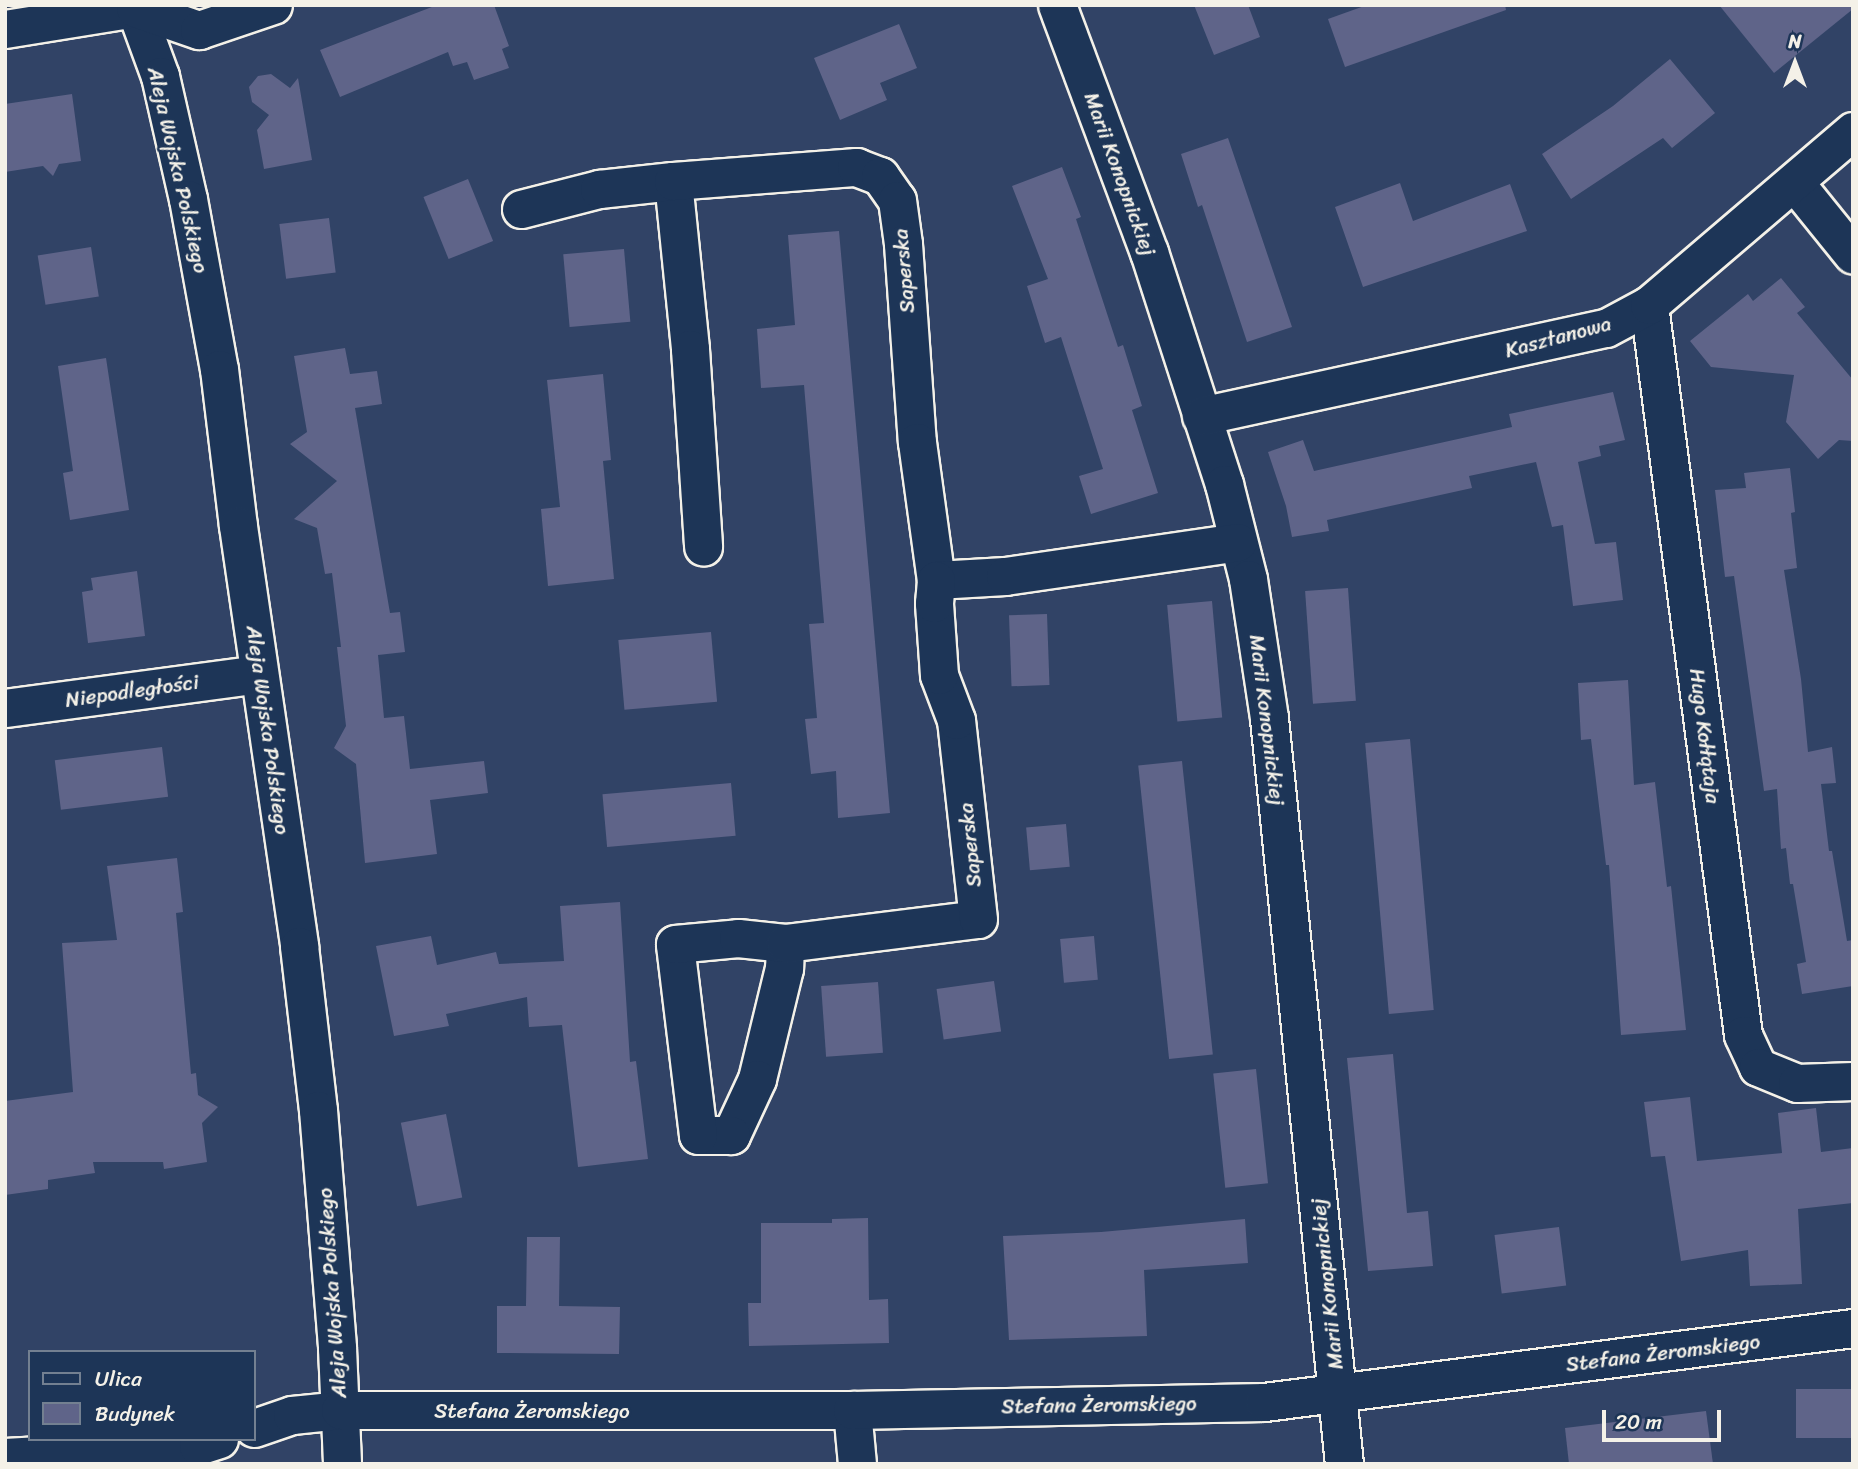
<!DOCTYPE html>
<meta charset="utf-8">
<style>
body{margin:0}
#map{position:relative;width:1858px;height:1469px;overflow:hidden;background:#314366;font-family:Sriracha,sans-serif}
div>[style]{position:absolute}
.building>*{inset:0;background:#5f6489;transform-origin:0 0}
.roads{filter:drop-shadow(2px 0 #f4f1e8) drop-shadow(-2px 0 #f4f1e8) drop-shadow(0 2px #f4f1e8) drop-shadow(0 -2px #f4f1e8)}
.street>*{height:37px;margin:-18.5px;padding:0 18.5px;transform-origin:18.5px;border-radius:18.5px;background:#1d3557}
span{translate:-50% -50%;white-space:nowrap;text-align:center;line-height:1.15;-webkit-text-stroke:5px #1d3557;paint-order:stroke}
.street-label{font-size:21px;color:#f4f1e8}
.frame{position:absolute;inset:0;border:7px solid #f4f1e8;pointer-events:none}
.legend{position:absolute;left:28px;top:1350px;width:228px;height:91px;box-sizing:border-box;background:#1d3557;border:2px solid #738091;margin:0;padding:9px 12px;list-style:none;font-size:21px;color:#f4f1e8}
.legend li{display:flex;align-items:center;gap:14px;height:35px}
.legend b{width:35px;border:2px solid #738091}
.north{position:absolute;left:1760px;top:28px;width:70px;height:70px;-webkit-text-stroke:5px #1d3557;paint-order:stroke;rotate:0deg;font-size:19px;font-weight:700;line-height:28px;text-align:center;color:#f4f1e8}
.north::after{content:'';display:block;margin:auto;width:24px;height:32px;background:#f4f1e8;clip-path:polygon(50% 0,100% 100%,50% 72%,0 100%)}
.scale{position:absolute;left:1602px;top:1410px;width:119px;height:32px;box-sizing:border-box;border:4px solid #f4f1e8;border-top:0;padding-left:9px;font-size:21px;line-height:24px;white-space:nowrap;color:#f4f1e8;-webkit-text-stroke:5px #1d3557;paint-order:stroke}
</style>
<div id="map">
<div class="building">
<i style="clip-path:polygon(437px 5px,494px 5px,509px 46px,502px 49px,509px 68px,474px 80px,467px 62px,453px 66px,448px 52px,340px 97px,320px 50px)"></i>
<i style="clip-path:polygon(1194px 5px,1248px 5px,1260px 37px,1214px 55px)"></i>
<i style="clip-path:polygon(1367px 5px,1505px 5px,1506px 10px,1345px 67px,1328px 19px)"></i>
<i style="clip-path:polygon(1719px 5px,1853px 5px,1853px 9px,1774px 73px)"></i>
<i style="clip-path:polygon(899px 24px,917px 68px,880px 83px,887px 100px,840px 120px,814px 58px)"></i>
<i style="clip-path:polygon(1670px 59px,1715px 113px,1672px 148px,1663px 138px,1571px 199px,1542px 154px,1613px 106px)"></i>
<i style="clip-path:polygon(271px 74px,290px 88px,298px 78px,312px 160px,264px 169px,257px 130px,269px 115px,252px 102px,249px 87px,258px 76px)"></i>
<i style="clip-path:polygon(72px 94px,81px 161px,59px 164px,53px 176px,43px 166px,5px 172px,5px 104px)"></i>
<i style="clip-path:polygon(1228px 138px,1292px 327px,1247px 342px,1202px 205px,1198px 207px,1181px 154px)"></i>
<i style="clip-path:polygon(1062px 167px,1081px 217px,1076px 219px,1118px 347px,1123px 345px,1142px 406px,1132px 410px,1158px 493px,1091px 514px,1079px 476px,1103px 469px,1061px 337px,1045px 343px,1027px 286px,1048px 279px,1012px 186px)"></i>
<i style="left:468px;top:179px;width:67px;height:48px;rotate:68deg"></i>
<i style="clip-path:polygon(1400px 183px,1413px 221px,1510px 184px,1527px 231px,1363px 287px,1335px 207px)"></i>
<i style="left:329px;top:218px;width:55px;height:50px;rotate:83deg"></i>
<i style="clip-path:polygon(839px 231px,890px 813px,838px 818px,836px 771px,811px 774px,805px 719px,817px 718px,809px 624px,824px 623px,804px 385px,761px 388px,757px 329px,795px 325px,788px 235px)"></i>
<i style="left:91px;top:247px;width:50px;height:54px;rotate:81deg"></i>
<i style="left:624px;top:249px;width:73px;height:61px;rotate:85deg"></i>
<i style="clip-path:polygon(1781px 278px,1805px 307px,1797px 313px,1853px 380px,1853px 441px,1839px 440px,1818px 459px,1786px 422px,1794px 375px,1711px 367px,1690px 341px,1748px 294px,1753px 301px)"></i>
<i style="clip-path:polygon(345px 348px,350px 374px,377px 371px,382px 404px,355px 408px,390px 613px,400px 612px,405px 652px,378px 655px,384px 718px,404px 716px,410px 769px,484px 761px,488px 793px,430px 800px,437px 854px,365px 863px,356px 764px,334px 748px,346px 726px,337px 647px,341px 647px,332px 573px,325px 574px,317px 528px,294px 519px,337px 481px,290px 444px,307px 432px,294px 356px)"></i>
<i style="clip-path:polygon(106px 358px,129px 510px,70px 520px,63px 473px,73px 471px,58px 366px)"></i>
<i style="clip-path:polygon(603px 374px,611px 460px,603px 461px,614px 579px,548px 586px,541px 509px,560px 507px,547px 380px)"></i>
<i style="clip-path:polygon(1613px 392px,1625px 440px,1599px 446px,1601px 456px,1578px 462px,1595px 544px,1616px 542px,1623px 600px,1573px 606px,1563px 525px,1552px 527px,1536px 462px,1469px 476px,1472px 488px,1327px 520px,1329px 531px,1292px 537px,1286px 506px,1268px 452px,1303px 440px,1314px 471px,1512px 427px,1509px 414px)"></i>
<i style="clip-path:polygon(1790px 468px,1795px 512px,1791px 513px,1797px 568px,1784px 570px,1801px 679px,1808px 752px,1832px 747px,1836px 783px,1821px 784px,1829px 851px,1832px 851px,1847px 941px,1853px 940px,1853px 986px,1802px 994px,1797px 964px,1806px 962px,1793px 884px,1790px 884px,1786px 848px,1781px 849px,1777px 789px,1764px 791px,1734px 576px,1725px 577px,1715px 490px,1746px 488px,1744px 473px)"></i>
<i style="clip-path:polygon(137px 571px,145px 636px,88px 643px,82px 592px,93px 590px,91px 578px)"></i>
<i style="left:1348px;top:588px;width:113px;height:43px;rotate:86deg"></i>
<i style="left:1212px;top:601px;width:117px;height:45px;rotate:85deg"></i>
<i style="left:1047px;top:614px;width:71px;height:38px;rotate:88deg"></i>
<i style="left:711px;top:632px;width:70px;height:93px;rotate:85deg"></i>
<i style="clip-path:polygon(1628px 680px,1634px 785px,1655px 782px,1667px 887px,1671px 886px,1686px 1030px,1621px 1035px,1609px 865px,1606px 865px,1591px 739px,1581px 740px,1578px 683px)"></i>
<i style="left:1410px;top:739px;width:272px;height:45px;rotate:85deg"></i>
<i style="left:162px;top:747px;width:50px;height:108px;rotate:83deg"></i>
<i style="left:1182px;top:761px;width:295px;height:44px;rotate:84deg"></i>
<i style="left:731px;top:783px;width:53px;height:129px;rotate:85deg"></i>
<i style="left:1066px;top:824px;width:43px;height:40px;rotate:85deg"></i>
<i style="clip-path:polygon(177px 858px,183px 912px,176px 913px,191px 1074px,196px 1073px,198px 1095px,218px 1107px,202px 1123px,207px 1162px,164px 1169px,163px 1162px,93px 1162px,95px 1173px,48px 1180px,48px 1189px,5px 1195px,5px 1101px,73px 1092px,62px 943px,117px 940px,107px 866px)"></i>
<i style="clip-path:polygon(620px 902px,630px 1062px,636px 1061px,648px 1159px,578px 1167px,562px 1025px,529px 1027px,527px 997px,446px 1014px,449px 1026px,394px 1036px,376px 946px,431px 936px,437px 965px,496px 952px,499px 964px,564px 961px,560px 906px)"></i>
<i style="left:1094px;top:936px;width:44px;height:34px;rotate:85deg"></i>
<i style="left:994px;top:981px;width:51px;height:58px;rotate:82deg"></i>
<i style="left:878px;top:982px;width:71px;height:57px;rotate:86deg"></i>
<i style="clip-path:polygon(1393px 1054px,1407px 1213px,1428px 1211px,1433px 1266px,1368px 1271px,1347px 1058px)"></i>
<i style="left:1256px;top:1069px;width:115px;height:43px;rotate:84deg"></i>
<i style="clip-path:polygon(1690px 1097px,1697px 1161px,1782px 1153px,1778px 1113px,1816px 1108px,1821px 1152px,1853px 1148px,1853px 1203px,1798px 1209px,1802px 1284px,1750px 1286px,1748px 1250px,1681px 1261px,1665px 1156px,1651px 1157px,1644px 1102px)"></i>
<i style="left:446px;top:1114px;width:85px;height:46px;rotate:79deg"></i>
<i style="clip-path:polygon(868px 1218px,869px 1300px,888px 1299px,889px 1343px,749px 1346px,748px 1303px,761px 1303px,761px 1223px,832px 1223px,832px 1219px)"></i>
<i style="clip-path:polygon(1245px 1219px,1248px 1263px,1144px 1270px,1147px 1336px,1009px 1340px,1003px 1236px,1101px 1232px)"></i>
<i style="left:1559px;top:1227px;width:59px;height:65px;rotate:83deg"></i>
<i style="clip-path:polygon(527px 1237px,560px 1237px,559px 1306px,620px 1307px,619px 1354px,497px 1353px,497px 1306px,526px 1306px)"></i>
<i style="left:1853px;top:1389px;width:49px;height:57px;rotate:90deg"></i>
<i style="clip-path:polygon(1706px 1411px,1713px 1464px,1569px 1464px,1565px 1428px)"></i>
</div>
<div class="roads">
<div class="street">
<i style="left:134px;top:5px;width:76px;rotate:69.9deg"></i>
<i style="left:160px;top:76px;width:126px;rotate:77.2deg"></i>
<i style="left:188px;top:199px;width:173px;rotate:79.7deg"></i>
<i style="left:219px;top:369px;width:158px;rotate:83.1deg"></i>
<i style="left:238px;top:526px;width:424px;rotate:81.7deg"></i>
<i style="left:299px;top:946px;width:165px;rotate:83.4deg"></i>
<i style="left:318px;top:1110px;width:239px;rotate:85.4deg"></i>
<i style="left:337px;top:1348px;width:116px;rotate:87.5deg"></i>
<i style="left:1057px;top:5px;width:264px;rotate:69.6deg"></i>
<i style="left:1149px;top:252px;width:244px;rotate:72.1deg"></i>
<i style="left:1224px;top:484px;width:98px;rotate:75.8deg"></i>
<i style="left:1248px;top:579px;width:141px;rotate:81.4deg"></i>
<i style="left:1269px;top:718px;width:750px;rotate:84.26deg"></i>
<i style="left:5px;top:29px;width:132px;rotate:-9.2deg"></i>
<i style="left:135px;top:8px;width:68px;rotate:19deg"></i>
<i style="left:199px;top:30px;width:78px;rotate:-18.7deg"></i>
<i style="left:673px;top:181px;width:169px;rotate:84.2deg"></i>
<i style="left:690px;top:349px;width:198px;rotate:86.2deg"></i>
<i style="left:1795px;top:183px;width:92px;rotate:51.1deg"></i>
<i style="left:521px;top:209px;width:81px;rotate:-14.4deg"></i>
<i style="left:599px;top:189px;width:74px;rotate:-6.2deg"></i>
<i style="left:673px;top:181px;width:184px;rotate:-4.4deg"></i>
<i style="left:856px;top:167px;width:26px;rotate:21deg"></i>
<i style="left:880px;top:176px;width:29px;rotate:55deg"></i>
<i style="left:897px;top:200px;width:44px;rotate:82.2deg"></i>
<i style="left:903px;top:244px;width:198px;rotate:86deg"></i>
<i style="left:917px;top:442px;width:139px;rotate:82.2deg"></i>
<i style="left:936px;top:580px;width:69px;rotate:-3.3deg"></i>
<i style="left:1005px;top:576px;width:235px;rotate:-8.3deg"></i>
<i style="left:1649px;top:305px;width:736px;rotate:82.66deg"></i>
<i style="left:1743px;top:1035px;width:35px;rotate:65deg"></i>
<i style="left:1758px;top:1067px;width:42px;rotate:22.3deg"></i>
<i style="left:1797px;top:1083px;width:56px;rotate:-2deg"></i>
<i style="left:1201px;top:416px;width:414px;rotate:-12.3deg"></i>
<i style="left:1606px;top:328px;width:49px;rotate:-28.1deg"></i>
<i style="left:1649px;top:305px;width:268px;rotate:-40.5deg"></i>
<i style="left:5px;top:708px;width:256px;rotate:-7.6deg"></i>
<i style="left:785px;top:943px;width:25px;rotate:92deg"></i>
<i style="left:784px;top:968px;width:114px;rotate:103.7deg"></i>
<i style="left:757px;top:1079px;width:62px;rotate:114.9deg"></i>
<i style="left:731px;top:1135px;width:33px;rotate:180deg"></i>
<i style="left:698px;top:1135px;width:192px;rotate:-96.9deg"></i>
<i style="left:675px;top:944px;width:63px;rotate:-5.4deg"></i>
<i style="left:738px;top:938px;width:47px;rotate:6.1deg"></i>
<i style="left:785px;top:943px;width:194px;rotate:-7.1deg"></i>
<i style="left:978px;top:919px;width:200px;rotate:-96.3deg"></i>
<i style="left:956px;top:720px;width:48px;rotate:-110.7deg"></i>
<i style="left:939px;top:675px;width:72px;rotate:-94deg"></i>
<i style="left:934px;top:603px;width:23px;rotate:-85deg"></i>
<i style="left:852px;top:1410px;width:54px;rotate:84.7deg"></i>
<i style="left:254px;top:1428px;width:40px;rotate:-18.9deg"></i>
<i style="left:292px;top:1415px;width:48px;rotate:-5.9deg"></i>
<i style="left:340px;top:1410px;width:512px"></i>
<i style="left:852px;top:1410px;width:412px;rotate:-1.1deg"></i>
<i style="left:1264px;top:1402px;width:594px;rotate:-7.16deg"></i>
<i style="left:5px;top:1457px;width:193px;rotate:-3.3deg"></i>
<i style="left:198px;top:1446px;width:22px;rotate:-18deg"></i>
</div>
</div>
<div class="street-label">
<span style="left:178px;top:170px;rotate:77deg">Aleja Wojska Polskiego</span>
<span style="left:1120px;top:174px;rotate:70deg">Marii Konopnickiej</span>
<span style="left:904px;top:271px;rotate:-95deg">Saperska</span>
<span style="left:1558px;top:337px;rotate:-15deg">Kasztanowa</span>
<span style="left:132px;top:691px;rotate:-8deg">Niepodległości</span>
<span style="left:1267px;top:720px;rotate:83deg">Marii Konopnickiej</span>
<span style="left:268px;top:730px;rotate:82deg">Aleja Wojska Polskiego</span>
<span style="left:1705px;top:736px;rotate:83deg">Hugo Kołłątaja</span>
<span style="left:970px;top:845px;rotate:-96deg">Saperska</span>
<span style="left:1327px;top:1284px;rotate:-96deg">Marii Konopnickiej</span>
<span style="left:332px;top:1293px;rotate:-94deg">Aleja Wojska Polskiego</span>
<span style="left:1663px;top:1353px;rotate:-7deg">Stefana Żeromskiego</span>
<span style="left:1099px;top:1405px;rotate:-1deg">Stefana Żeromskiego</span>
<span style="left:532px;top:1411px">Stefana Żeromskiego</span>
</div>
<div class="frame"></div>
<ul class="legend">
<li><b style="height:9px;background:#1d3557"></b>Ulica</li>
<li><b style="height:19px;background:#5f6489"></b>Budynek</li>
</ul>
<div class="north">N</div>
<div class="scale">20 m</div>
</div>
